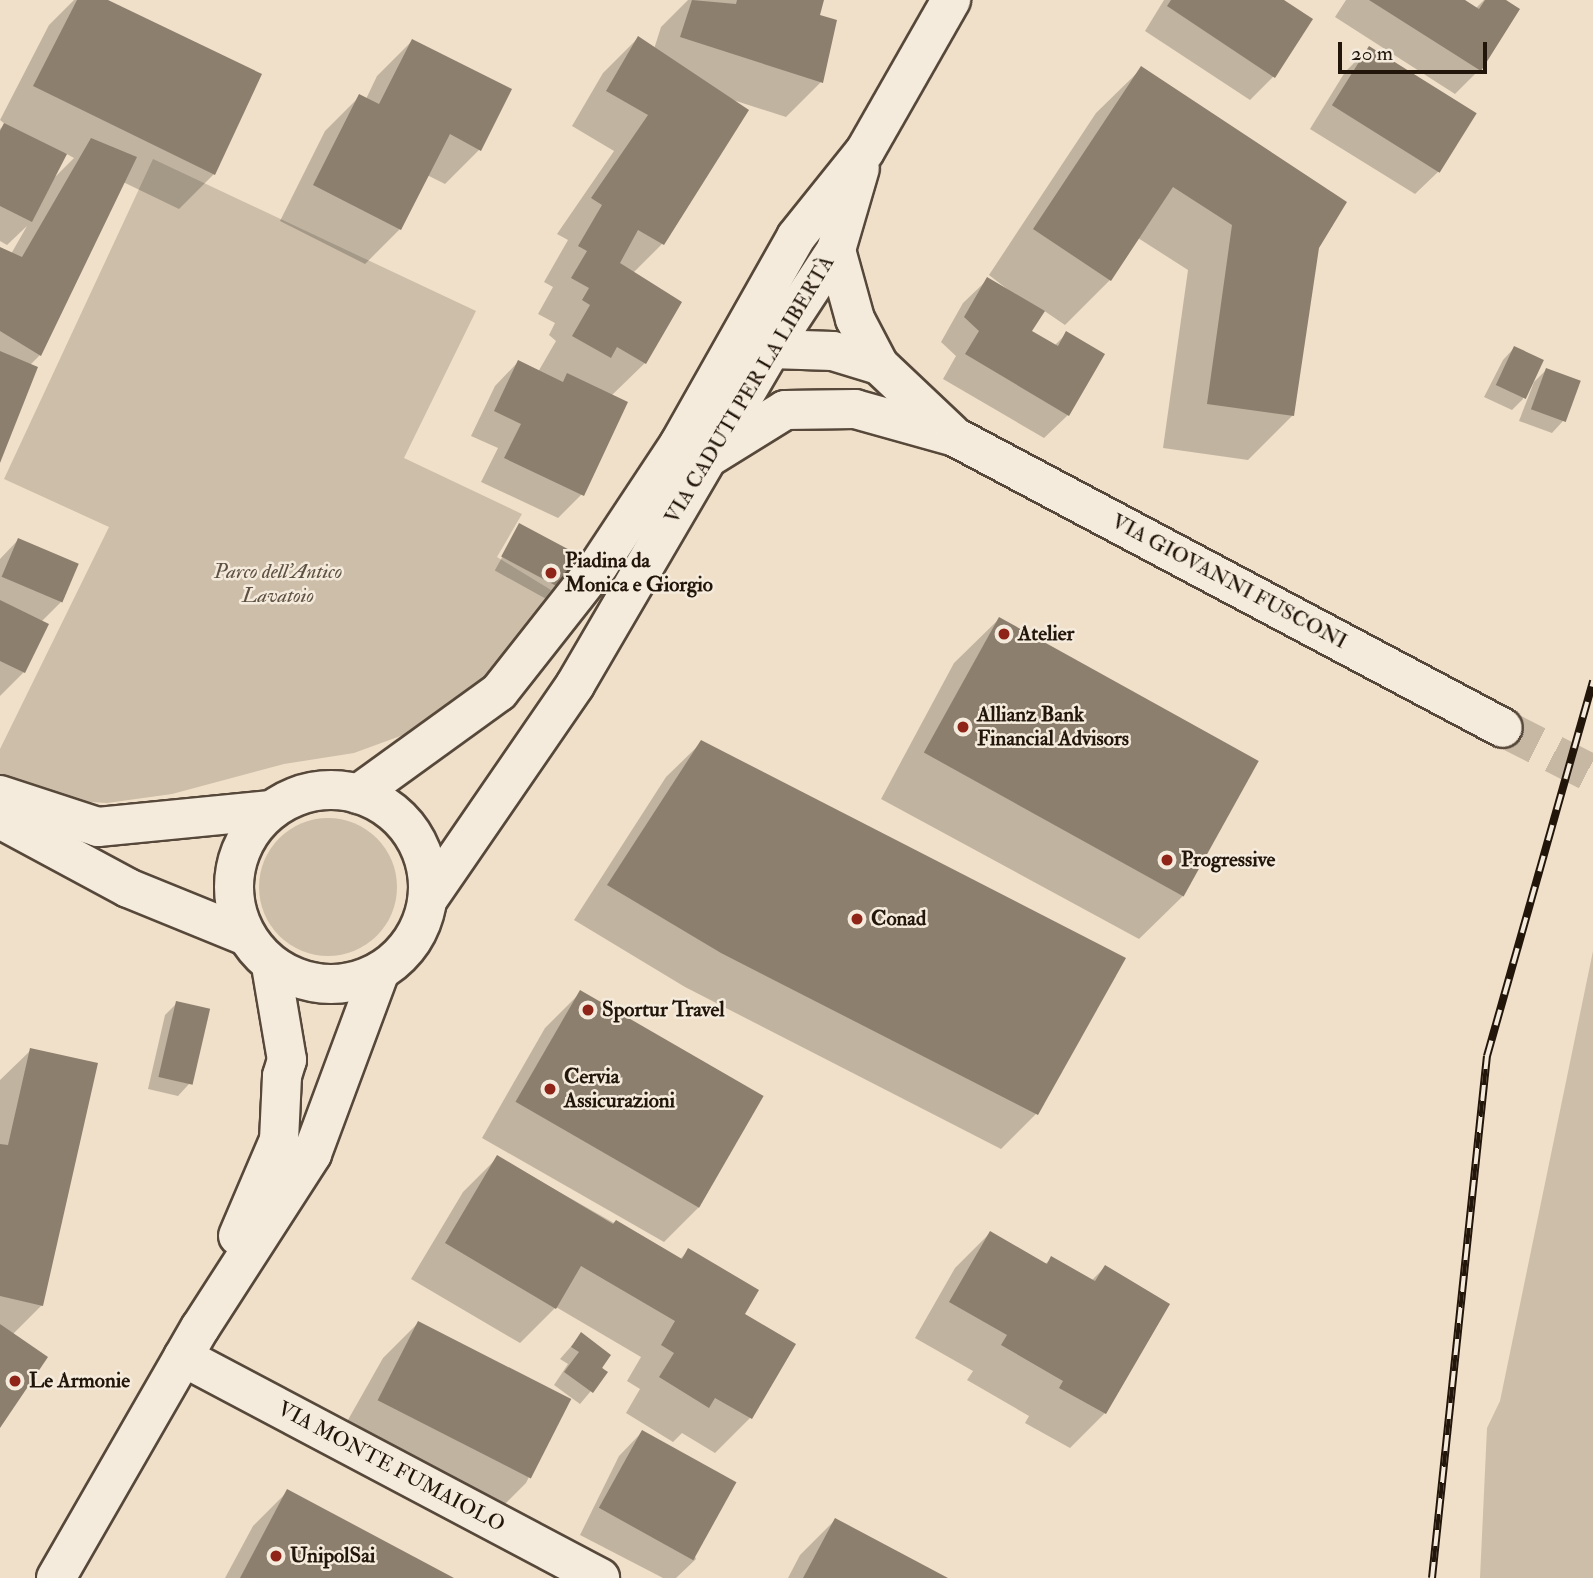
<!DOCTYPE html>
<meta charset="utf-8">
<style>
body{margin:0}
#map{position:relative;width:1593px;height:1578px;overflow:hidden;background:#f0e0c9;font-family:"IM FELL Double Pica",serif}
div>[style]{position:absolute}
.green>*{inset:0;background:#cdbea9}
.round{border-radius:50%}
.shadow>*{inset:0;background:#0003;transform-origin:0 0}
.building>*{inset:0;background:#8d7f6e;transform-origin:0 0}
.tertiary-tunnel>*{height:38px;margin-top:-19px;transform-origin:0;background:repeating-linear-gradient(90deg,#c7b8a3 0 38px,transparent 0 57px)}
.roads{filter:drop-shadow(2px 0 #56483a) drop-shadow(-2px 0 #56483a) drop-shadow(0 2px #56483a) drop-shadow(0 -2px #56483a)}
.minor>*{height:38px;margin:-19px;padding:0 19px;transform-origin:19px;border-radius:19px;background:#f5ebdc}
.tertiary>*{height:38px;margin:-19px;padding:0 19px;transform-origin:19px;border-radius:19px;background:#f5ebdc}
.tertiary>.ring{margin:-19px;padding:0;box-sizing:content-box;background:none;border:38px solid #f5ebdc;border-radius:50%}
.rail>*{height:8px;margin-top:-4px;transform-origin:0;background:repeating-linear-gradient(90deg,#f5ebdc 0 16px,#22160b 0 32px);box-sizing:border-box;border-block:2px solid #22160b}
.dots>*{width:19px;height:19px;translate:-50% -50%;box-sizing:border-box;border:4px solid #f5ebdc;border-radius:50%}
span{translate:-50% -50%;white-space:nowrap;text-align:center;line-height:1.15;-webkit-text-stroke:5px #f5ebdc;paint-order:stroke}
.street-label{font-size:21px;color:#22160b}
.poi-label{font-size:21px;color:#22160b;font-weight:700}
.left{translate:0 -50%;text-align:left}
.park-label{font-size:21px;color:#5e5142;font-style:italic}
.scale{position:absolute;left:1338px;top:42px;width:149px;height:32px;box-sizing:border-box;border:4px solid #22160b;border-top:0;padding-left:9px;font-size:21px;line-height:24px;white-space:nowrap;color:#22160b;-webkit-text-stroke:5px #f5ebdc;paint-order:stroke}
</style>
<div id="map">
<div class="green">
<i style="clip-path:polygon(153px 159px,476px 311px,404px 458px,522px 514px,497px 557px,551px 590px,506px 653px,449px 713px,414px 731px,354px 753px,284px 764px,172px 794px,107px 803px,73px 801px,0 779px,0 749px,109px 527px,4px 479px)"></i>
<i class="round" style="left:259px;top:818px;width:138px;height:138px"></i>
<i style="clip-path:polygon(1593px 951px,1593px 1578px,1480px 1578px,1487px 1428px,1500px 1401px)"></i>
</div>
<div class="shadow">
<i style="clip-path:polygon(evenodd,74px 0,104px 0,260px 75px,214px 174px,179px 209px,123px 182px,40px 355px,30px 365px,0 458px,0 248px,11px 254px,27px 226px,7px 245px,0 241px,0 129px,5px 124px,0 120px,49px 25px,74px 0,65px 153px,74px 158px,52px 180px,65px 153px)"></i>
<i style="clip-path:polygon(688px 0,822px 0,818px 16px,835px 22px,821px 82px,786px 117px,733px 100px,746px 110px,662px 244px,633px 273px,645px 363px,611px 396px,582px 494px,558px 518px,481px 482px,498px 448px,471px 436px,495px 386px,518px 362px,538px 372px,556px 341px,549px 335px,555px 323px,538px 314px,553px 287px,544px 282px,568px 240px,557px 234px,614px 151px,572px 126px,603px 73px,638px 38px,654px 49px,661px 27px)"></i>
<i style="clip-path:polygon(1164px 0,1280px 0,1274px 76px,1250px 100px,1145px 31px)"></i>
<i style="clip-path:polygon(1346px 0,1461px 0,1475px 9px,1484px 0,1503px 0,1518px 10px,1479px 70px,1455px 94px,1335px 17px)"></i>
<i style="clip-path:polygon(412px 41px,480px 149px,445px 184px,427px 175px,400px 229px,365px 264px,280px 221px,325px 131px,360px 96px,366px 99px,377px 76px)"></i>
<i style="clip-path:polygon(1369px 48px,1439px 171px,1415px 194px,1310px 129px,1345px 72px)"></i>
<i style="clip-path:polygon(1141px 69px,1318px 247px,1293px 415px,1248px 460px,1163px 448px,1188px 270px,1138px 238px,1110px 280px,1065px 325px,1043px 310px,1030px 331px,1054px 346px,1067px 333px,1068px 415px,1044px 438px,943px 379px,956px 356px,941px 342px,963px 303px,987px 280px,1020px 299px,989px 275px,1096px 113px)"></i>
<i style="clip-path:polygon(1514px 348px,1523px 399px,1512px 410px,1484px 397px,1503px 360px)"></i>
<i style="clip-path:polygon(1546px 370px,1563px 421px,1552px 433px,1519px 421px,1534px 382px)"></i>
<i style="left:520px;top:525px;width:65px;height:52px;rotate:29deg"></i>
<i style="clip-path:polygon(18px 540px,61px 602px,41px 622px,24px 672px,0 696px,0 559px)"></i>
<i style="clip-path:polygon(999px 619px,1184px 895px,1139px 939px,881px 799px,954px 663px)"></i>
<i style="clip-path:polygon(702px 742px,1036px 1114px,1001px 1149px,685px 987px,574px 920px,666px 777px)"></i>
<i style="clip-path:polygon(580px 993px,699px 1207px,664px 1242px,482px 1138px,545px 1028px)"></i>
<i style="clip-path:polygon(177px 1003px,189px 1084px,178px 1096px,148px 1089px,165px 1015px)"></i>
<i style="clip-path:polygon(31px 1050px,42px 1305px,12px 1335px,0 1425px,0 1080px)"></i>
<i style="clip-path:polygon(498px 1157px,679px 1260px,689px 1250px,742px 1314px,794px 1345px,750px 1418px,715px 1453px,682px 1433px,673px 1442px,626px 1413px,640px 1389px,627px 1381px,641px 1357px,556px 1307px,520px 1343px,411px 1279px,463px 1192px)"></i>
<i style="clip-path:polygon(990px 1233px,1045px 1264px,1052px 1258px,1091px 1281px,1105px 1267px,1105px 1413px,1070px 1448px,1025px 1423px,1029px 1416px,967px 1380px,973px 1371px,915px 1338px,955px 1268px)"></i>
<i style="clip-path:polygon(418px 1323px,568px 1400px,526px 1483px,491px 1518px,340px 1434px,383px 1358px)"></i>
<i style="clip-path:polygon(581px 1335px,606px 1373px,580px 1404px,554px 1385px,568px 1364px,560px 1359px)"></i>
<i style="clip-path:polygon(642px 1432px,696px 1559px,676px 1578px,663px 1578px,580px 1535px,619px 1456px)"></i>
<i style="clip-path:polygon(288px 1491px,451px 1578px,225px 1578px,253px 1526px)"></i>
<i style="clip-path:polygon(835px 1520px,945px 1578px,788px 1578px,800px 1555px)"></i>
</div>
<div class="building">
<i style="clip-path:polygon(77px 0,108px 0,262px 74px,215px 175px,33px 86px)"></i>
<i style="clip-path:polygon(692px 0,736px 4px,737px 0,824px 0,820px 15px,837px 20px,823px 83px,680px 37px)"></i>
<i style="clip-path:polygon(1171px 0,1284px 0,1313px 19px,1275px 78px,1167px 6px)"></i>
<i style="clip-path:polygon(1369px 0,1465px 0,1479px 9px,1485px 0,1506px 0,1520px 9px,1481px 71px)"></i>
<i style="clip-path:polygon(638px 36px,749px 110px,664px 245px,638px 230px,620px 263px,682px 302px,646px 364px,617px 347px,611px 358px,572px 336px,590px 305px,582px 300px,589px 288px,571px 278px,587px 251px,578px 246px,602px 205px,591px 198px,648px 115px,606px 91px)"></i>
<i style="clip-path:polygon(412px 39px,512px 89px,481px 151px,450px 134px,401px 230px,313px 185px,359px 94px,379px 104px)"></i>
<i style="left:1369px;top:46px;width:127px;height:70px;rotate:32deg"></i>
<i style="clip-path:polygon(1141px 66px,1347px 202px,1319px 248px,1294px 416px,1207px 404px,1232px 225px,1173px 187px,1111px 281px,1033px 229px)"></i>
<i style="clip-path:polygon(4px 123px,67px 154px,32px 222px,0 206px,0 131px)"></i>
<i style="clip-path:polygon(91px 138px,137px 157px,41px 356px,0 331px,0 247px,22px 257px)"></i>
<i style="clip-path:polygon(987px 277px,1045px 311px,1032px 331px,1058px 346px,1066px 331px,1105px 354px,1069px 416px,965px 354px,979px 331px,964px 317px)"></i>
<i style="left:1514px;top:346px;width:33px;height:43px;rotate:25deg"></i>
<i style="clip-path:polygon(0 351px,38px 367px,0 463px)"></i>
<i style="clip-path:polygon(518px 360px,563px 382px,567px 373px,628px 402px,584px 496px,504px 458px,521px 424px,494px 411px)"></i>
<i style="left:1546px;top:368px;width:37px;height:44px;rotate:20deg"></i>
<i style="left:519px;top:523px;width:69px;height:38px;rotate:28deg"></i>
<i style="left:18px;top:538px;width:66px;height:42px;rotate:23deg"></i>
<i style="clip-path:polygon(0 600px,49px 624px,25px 673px,0 661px)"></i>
<i style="left:999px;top:617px;width:297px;height:155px;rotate:29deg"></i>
<i style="clip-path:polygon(701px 740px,1126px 958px,1038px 1115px,721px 953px,607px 885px)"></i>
<i style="left:580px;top:990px;width:212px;height:129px;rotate:30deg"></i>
<i style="left:176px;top:1001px;width:35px;height:78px;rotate:13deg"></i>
<i style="clip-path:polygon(30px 1048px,98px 1063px,43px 1306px,0 1296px,0 1144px,8px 1145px)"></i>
<i style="clip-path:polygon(497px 1155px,613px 1224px,616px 1220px,682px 1259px,688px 1248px,759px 1290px,745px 1314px,796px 1344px,752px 1419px,715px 1398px,709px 1408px,659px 1377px,674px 1353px,661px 1345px,675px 1321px,581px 1266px,556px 1309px,445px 1243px)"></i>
<i style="clip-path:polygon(990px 1231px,1047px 1264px,1051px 1256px,1095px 1281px,1105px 1265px,1170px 1304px,1106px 1414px,1059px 1388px,1063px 1381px,1001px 1345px,1007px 1335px,949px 1302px)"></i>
<i style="left:418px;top:1321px;width:172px;height:89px;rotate:27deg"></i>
<i style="clip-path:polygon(0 1324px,48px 1357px,0 1428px)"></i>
<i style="clip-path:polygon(581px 1332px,611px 1355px,602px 1368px,608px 1372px,593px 1393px,564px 1372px,579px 1352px,571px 1347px)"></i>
<i style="left:642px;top:1430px;width:108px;height:89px;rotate:29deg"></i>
<i style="clip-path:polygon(287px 1489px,454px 1578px,240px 1578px)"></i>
<i style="clip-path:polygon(835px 1518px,948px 1578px,803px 1578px)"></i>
</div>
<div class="tertiary-tunnel">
<i style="left:1503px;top:728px;width:101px;rotate:27.1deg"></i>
</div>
<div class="roads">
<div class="minor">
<i style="left:183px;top:1357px;width:472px;rotate:27.9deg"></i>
</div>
<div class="tertiary">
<i style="left:836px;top:250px;width:72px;rotate:74.6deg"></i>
<i style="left:855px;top:319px;width:52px;rotate:62.4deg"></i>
<i style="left:879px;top:365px;width:99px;rotate:43.4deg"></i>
<i style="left:753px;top:358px;width:20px;rotate:-27deg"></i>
<i style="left:771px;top:349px;width:62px;rotate:1.8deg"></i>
<i style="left:833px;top:351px;width:48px;rotate:16.9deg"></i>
<i style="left:706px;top:459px;width:93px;rotate:-31.8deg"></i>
<i style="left:785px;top:410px;width:70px;rotate:-0.8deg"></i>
<i style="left:855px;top:409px;width:104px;rotate:15.6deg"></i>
<i style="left:955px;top:437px;width:620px;rotate:27.97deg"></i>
<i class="ring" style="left:234px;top:790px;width:156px;height:156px"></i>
<i style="left:358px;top:794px;width:174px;rotate:-35.9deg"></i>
<i style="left:499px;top:692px;width:162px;rotate:-51.8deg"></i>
<i style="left:599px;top:565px;width:145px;rotate:-56.5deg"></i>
<i style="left:679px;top:444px;width:238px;rotate:-60.5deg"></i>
<i style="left:796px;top:237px;width:110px;rotate:-51.3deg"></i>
<i style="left:865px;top:151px;width:174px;rotate:-60.3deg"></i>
<i style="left:0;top:795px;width:103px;rotate:18.1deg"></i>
<i style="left:98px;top:827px;width:174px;rotate:-5.6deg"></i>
<i style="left:0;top:819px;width:145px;rotate:28.3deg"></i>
<i style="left:128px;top:888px;width:127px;rotate:22.1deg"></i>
<i style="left:428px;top:899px;width:260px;rotate:-55.5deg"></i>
<i style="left:575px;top:685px;width:389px;rotate:-59.7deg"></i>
<i style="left:771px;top:349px;width:118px;rotate:-56.7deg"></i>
<i style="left:836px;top:250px;width:85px;rotate:-73.7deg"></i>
<i style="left:238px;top:1236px;width:104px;rotate:-66.9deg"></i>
<i style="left:279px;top:1140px;width:64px;rotate:-87.3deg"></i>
<i style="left:282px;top:1076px;width:17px;rotate:-73deg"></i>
<i style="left:287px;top:1060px;width:96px;rotate:-99.6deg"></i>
<i style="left:56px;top:1578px;width:289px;rotate:-60.1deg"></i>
<i style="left:200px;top:1328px;width:207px;rotate:-57.2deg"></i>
<i style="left:312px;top:1154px;width:195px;rotate:-69.6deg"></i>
</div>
</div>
<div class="rail">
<i style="left:1432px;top:1578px;width:525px;rotate:-83.99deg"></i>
<i style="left:1487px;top:1056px;width:390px;rotate:-74.2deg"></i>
</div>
<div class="dots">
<i style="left:551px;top:573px;background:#8f2418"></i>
<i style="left:1004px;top:634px;background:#8f2418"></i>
<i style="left:963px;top:727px;background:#8f2418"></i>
<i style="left:1167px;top:860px;background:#8f2418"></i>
<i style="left:857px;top:919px;background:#8f2418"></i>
<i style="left:588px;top:1010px;background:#8f2418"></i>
<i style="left:550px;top:1089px;background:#8f2418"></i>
<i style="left:15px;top:1381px;background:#8f2418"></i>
<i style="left:276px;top:1556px;background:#8f2418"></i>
</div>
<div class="street-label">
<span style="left:750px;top:390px;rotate:-59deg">VIA CADUTI PER LA LIBERTÀ</span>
<span style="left:1229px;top:582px;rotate:28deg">VIA GIOVANNI FUSCONI</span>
<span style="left:391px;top:1467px;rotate:28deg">VIA MONTE FUMAIOLO</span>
</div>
<div class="poi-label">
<span class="left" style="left:565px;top:573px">Piadina da<br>Monica e Giorgio</span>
<span class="left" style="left:1018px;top:634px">Atelier</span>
<span class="left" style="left:977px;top:727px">Allianz Bank<br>Financial Advisors</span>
<span class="left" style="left:1181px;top:860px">Progressive</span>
<span class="left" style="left:871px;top:919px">Conad</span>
<span class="left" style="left:602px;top:1010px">Sportur Travel</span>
<span class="left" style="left:564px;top:1089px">Cervia<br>Assicurazioni</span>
<span class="left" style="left:29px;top:1381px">Le Armonie</span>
<span class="left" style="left:290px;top:1556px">UnipolSai</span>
</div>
<div class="park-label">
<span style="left:278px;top:584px">Parco dell'Antico<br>Lavatoio</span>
</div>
<div class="scale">20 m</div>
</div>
